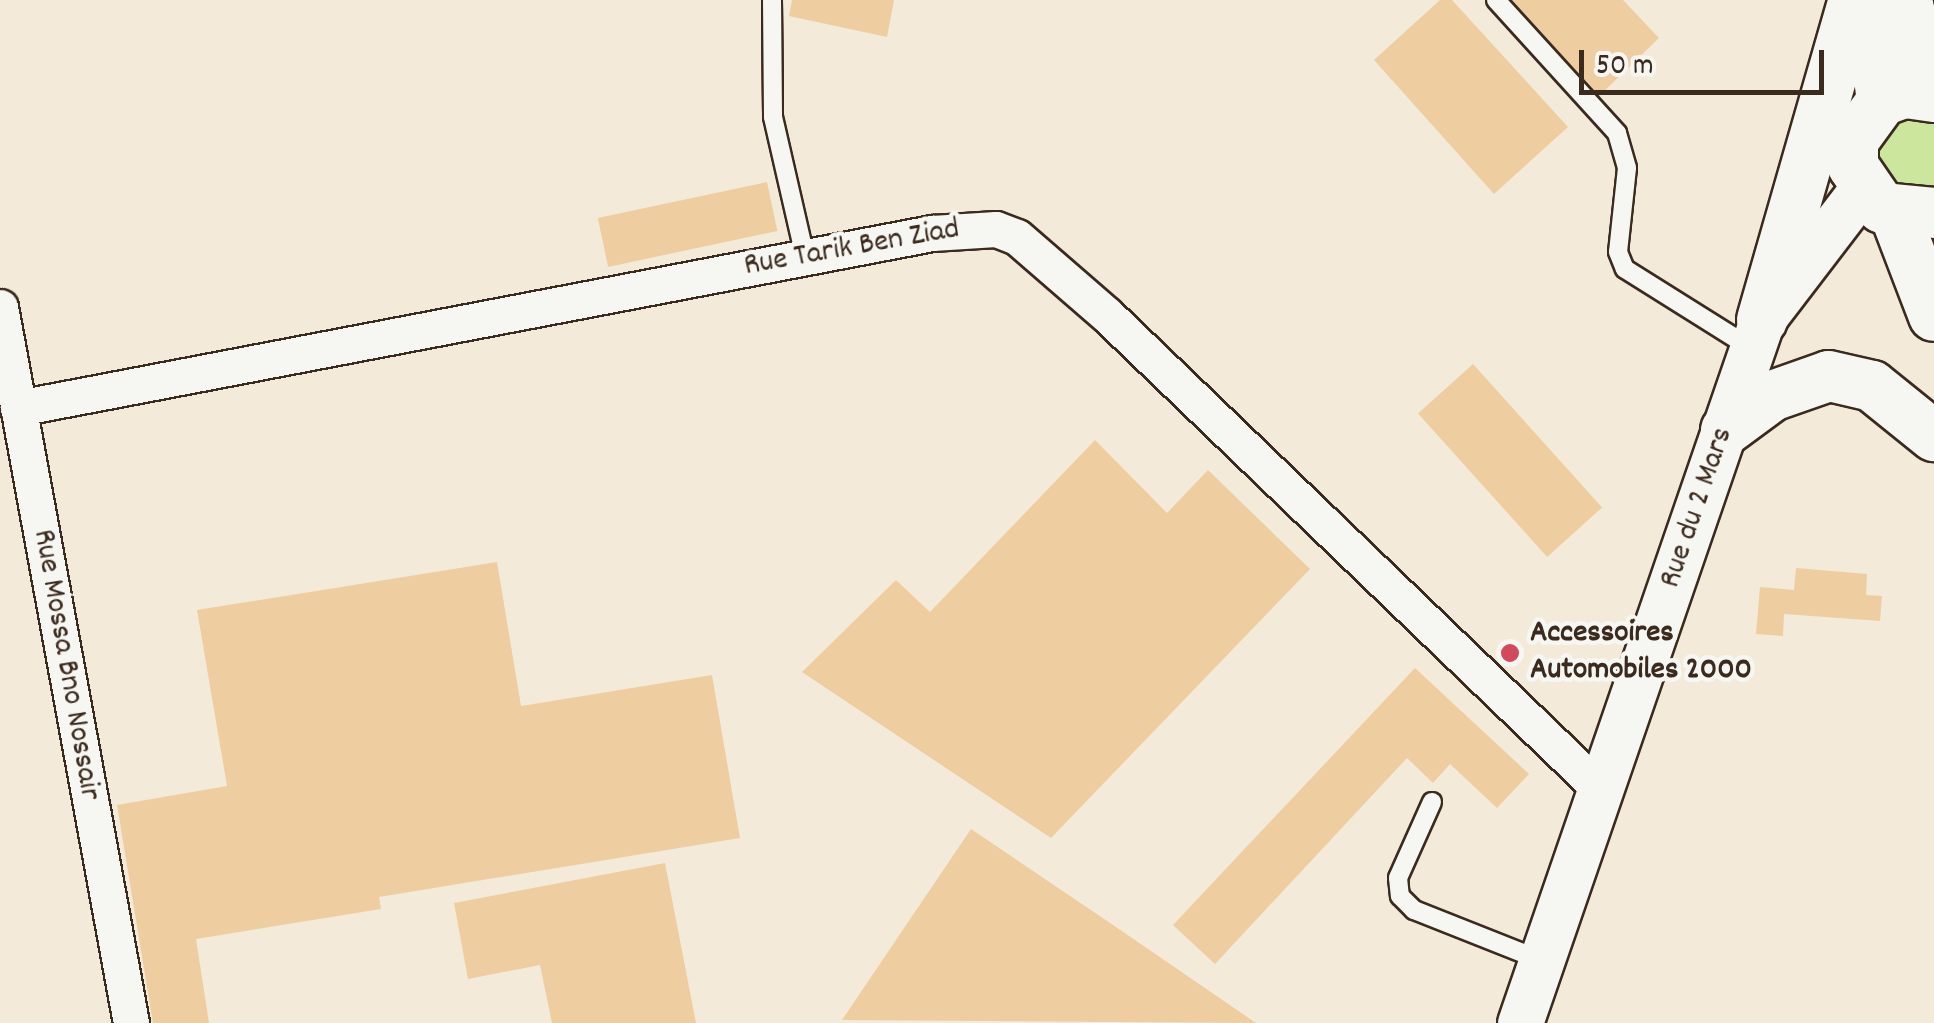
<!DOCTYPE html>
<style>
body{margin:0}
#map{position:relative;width:1934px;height:1023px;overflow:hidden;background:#f6f6f2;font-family:Dekko,sans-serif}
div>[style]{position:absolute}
.built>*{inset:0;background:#f4ead9;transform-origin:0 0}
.green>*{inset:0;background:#cce79d}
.building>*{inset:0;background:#eecda0;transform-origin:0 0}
.roads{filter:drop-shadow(2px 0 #3b2a1e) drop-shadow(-2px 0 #3b2a1e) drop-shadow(0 2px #3b2a1e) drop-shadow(0 -2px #3b2a1e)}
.service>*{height:18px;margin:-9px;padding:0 9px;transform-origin:9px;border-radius:9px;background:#f6f6f2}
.minor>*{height:35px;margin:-17.5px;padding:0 17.5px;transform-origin:17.5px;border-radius:17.5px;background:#f6f6f2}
.tertiary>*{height:45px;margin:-22.5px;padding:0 22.5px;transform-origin:22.5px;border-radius:22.5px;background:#f6f6f2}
.secondary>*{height:50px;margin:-25px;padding:0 25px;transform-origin:25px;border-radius:25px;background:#f6f6f2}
.dots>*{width:28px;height:28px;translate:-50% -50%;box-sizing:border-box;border:5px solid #f6f6f2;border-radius:50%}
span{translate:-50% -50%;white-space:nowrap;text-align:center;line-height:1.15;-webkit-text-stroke:9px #f6f6f2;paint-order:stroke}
.street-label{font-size:32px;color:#3b2a1e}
.poi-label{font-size:32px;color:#3b2a1e;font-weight:700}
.left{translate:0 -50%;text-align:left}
.scale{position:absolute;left:1579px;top:50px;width:245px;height:45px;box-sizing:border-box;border:5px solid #3b2a1e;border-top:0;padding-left:12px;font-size:30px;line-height:35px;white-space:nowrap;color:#3b2a1e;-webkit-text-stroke:8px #f6f6f2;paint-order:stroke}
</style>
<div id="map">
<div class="built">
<i style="left:0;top:0;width:1934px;height:1023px"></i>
</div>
<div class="green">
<i style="clip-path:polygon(1934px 106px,1934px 205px,1891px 202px,1868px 134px)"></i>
</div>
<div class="building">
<i style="clip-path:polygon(792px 0,894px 0,887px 37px,789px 16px)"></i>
<i style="clip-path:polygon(1440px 0,1452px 0,1568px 127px,1494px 194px,1374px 60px)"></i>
<i style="clip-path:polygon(1506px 0,1623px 0,1659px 38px,1598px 97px)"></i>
<i style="left:767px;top:182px;width:50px;height:173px;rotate:78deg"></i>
<i style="left:1473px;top:364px;width:193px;height:74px;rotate:48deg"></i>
<i style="clip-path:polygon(1095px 440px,1167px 513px,1208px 470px,1310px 569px,1051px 838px,802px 672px,896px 580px,930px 612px)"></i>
<i style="clip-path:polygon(497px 562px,521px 706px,712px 675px,740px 838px,379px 897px,381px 909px,196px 939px,209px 1023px,153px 1023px,117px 805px,227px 786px,197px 610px)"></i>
<i style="clip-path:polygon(1796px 568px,1867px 574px,1866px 595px,1882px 596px,1880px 621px,1784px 614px,1783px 636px,1756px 634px,1760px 587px,1794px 590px)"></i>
<i style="clip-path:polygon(1415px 668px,1529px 774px,1497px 808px,1450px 764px,1433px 783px,1407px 758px,1215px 964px,1173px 925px)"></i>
<i style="clip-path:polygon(971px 829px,1116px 927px,1256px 1023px,842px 1020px)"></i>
<i style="clip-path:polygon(665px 863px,696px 1023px,552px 1023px,540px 965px,468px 979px,454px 903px)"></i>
</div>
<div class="roads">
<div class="service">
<i style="left:772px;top:0;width:117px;rotate:89.5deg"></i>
<i style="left:773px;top:117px;width:144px;rotate:77.1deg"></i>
<i style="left:1496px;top:0;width:180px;rotate:47.7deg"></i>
<i style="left:1617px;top:133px;width:36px;rotate:74deg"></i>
<i style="left:1627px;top:168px;width:84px;rotate:96.1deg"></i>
<i style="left:1618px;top:252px;width:18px;rotate:68deg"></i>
<i style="left:1625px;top:269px;width:149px;rotate:32.1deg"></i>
<i style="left:1432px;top:802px;width:83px;rotate:114.1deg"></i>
<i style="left:1398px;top:878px;width:18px;rotate:84deg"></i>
<i style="left:1400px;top:896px;width:20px;rotate:45deg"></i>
<i style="left:1414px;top:910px;width:136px;rotate:21.6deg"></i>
</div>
<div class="minor">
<i style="left:0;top:307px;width:728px;rotate:79.63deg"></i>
<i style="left:18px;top:408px;width:931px;rotate:-10.84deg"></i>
<i style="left:932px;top:233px;width:64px;rotate:-3.6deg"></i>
<i style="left:996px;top:229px;width:22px;rotate:21deg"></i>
<i style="left:1017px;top:237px;width:119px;rotate:40.9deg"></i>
<i style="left:1107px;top:315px;width:682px;rotate:43.87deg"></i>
</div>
<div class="tertiary">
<i style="left:1520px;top:1023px;width:743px;rotate:-71deg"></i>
<i style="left:1762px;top:320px;width:165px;rotate:-52.6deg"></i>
</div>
<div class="secondary">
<i style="left:1869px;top:0;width:102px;rotate:82.7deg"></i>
<i style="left:1907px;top:0;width:96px;rotate:77.4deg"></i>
<i style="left:1934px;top:97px;width:30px;rotate:-172deg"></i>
<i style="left:1904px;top:93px;width:23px;rotate:160deg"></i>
<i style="left:1882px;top:101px;width:49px;rotate:125.9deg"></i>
<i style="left:1853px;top:141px;width:25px;rotate:90deg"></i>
<i style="left:1853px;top:166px;width:51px;rotate:55.4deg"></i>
<i style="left:1882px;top:208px;width:52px;rotate:5.5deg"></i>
<i style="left:1895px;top:214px;width:109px;rotate:69.1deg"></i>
<i style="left:1762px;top:320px;width:333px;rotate:-74deg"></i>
<i style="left:1726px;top:430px;width:57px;rotate:-36.5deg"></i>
<i style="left:1772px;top:396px;width:60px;rotate:-19.3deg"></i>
<i style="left:1829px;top:376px;width:44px;rotate:13.1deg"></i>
<i style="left:1872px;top:386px;width:80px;rotate:38.9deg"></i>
</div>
</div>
<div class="dots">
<i style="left:1510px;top:653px;background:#d1495b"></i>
</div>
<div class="street-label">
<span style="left:852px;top:249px;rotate:-10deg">Rue Tarik Ben Ziad</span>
<span style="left:1698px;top:508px;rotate:-71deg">Rue du 2 Mars</span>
<span style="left:65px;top:665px;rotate:80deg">Rue Mossa Bno Nossair</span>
</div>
<div class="poi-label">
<span class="left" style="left:1530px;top:653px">Accessoires<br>Automobiles 2000</span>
</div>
<div class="scale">50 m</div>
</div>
